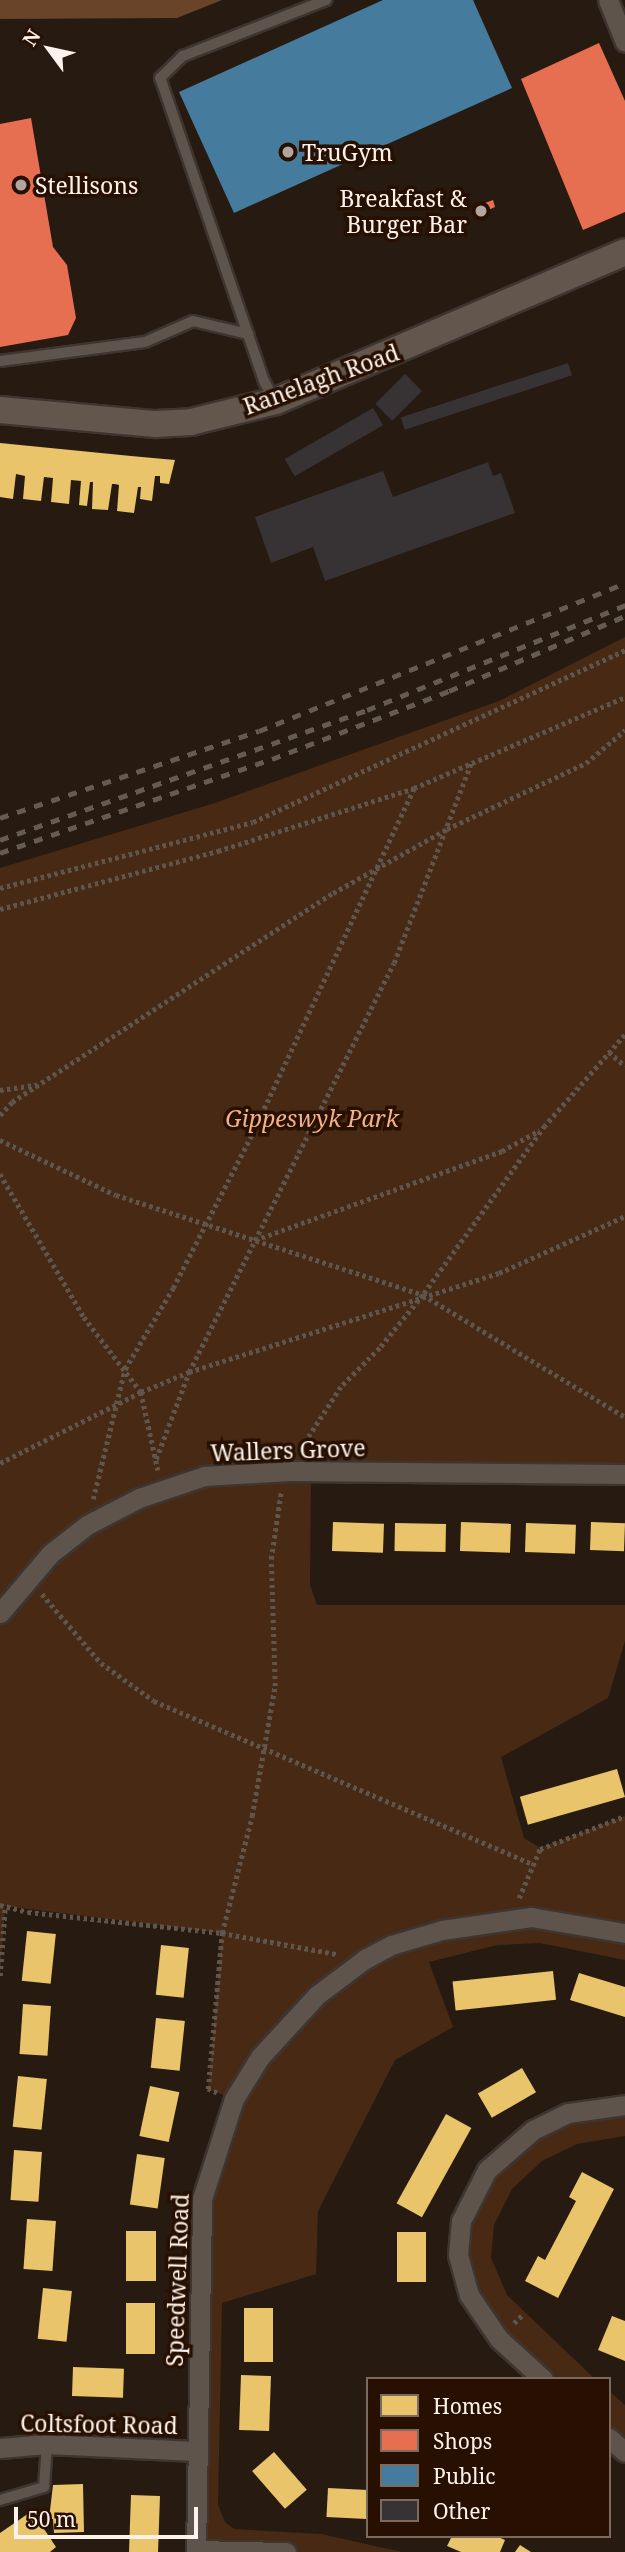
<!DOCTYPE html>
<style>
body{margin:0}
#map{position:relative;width:625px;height:2552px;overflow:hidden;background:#271a11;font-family:"Noto Serif",serif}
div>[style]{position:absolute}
.green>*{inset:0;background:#482a14}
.water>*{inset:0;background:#694429}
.homes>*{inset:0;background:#e9c46a;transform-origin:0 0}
.shops>*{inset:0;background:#e76f51}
.public>*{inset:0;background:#457b9d}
.building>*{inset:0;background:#373335;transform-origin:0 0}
.path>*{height:4.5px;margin-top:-2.25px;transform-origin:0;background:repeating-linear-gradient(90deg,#5e554d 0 3.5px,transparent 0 7px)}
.roads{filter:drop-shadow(2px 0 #3e3530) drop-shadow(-2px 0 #3e3530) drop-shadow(0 2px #3e3530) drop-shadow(0 -2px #3e3530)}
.lane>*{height:10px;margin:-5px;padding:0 5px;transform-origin:5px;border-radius:5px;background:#5e544c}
.street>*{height:19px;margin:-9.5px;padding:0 9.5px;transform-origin:9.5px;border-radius:9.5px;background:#5e544c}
.secondary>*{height:26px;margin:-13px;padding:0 13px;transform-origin:13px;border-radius:13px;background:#63564d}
.rail>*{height:5px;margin-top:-2.5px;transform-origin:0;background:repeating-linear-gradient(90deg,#645b53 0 9px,transparent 0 18px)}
.dots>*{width:19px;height:19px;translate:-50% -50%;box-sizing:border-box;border:4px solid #271001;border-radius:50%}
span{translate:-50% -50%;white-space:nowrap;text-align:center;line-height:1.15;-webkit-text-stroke:7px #271001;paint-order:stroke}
.poi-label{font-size:23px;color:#fdf2ec}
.left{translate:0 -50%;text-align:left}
.right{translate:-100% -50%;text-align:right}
.street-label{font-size:23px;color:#fdf2ec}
.park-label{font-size:23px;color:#f4b283;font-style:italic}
.legend{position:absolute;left:366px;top:2377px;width:245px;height:161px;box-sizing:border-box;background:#271001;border:2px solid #7d6a5f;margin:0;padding:9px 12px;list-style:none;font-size:21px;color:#fdf2ec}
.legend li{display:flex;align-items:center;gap:14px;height:35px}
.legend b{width:35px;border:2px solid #7d6a5f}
.north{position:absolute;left:14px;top:14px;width:70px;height:70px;-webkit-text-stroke:5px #271001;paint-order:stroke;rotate:303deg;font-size:19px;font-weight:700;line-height:28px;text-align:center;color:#fdf2ec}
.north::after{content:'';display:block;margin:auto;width:24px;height:32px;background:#fdf2ec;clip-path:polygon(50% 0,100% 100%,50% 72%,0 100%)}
.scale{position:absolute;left:14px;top:2507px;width:184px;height:32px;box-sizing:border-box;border:4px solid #fdf2ec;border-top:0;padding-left:9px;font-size:21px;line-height:24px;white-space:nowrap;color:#fdf2ec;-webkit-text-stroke:5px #271001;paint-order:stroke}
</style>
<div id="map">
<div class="green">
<i style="clip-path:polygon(625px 637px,625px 1474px,311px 1472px,310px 1585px,317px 1605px,625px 1605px,625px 1641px,608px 1698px,501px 1757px,524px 1838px,540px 1848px,625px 1816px,625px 1960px,540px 1943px,497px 1945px,429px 1962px,453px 2027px,395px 2060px,318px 2211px,316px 2274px,222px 2303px,218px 2505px,225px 2522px,234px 2529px,321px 2534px,402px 2552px,196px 2552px,200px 2226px,233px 2099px,208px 2089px,222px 1933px,5px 1906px,0 1976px,0 868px,215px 803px,499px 701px)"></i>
<i style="clip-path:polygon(625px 2105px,625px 2136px,577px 2144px,542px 2161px,512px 2189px,494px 2225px,491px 2258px,507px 2295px,595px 2379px,543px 2379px,513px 2352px,462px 2276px,469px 2200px,533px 2130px)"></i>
<i style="clip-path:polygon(609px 2391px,625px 2405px,625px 2452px,609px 2438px)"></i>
</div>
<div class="water">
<i style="clip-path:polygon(0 0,222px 0,177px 18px,0 19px)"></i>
</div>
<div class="homes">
<i style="clip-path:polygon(0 443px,131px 456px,175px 460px,169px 484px,160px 483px,160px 476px,155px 476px,152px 501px,140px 499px,141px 487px,138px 487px,134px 513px,117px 511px,119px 485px,115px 484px,112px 484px,108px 510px,92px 509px,93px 482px,90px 482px,87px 506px,79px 505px,81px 481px,71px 480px,69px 504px,51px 502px,53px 478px,44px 477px,41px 501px,23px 499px,25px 476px,16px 474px,13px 499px,0 497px)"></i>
<i style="left:333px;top:1522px;width:51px;height:29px;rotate:2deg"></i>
<i style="left:461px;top:1522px;width:50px;height:29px;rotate:2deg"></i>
<i style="left:591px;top:1522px;width:34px;height:28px;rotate:2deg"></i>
<i style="left:395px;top:1523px;width:51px;height:28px;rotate:1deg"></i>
<i style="left:526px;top:1523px;width:50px;height:29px;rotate:2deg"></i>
<i style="left:617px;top:1769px;width:29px;height:101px;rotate:74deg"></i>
<i style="left:27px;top:1931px;width:29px;height:50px;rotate:6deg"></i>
<i style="left:161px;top:1945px;width:28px;height:50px;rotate:6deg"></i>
<i style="left:553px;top:1971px;width:29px;height:101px;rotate:84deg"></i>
<i style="clip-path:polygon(579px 1973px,625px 1987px,625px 2017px,570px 2000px)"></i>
<i style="left:23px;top:2004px;width:28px;height:50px;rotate:4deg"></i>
<i style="left:156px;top:2018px;width:29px;height:50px;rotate:6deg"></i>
<i style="left:522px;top:2068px;width:28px;height:51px;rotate:60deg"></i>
<i style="left:18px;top:2076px;width:29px;height:51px;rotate:6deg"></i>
<i style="left:150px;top:2086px;width:30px;height:51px;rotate:12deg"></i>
<i style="left:446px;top:2114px;width:29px;height:102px;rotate:29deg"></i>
<i style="left:14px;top:2150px;width:28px;height:50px;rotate:4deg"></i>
<i style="left:137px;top:2154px;width:28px;height:51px;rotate:8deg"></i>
<i style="clip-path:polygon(582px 2172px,614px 2189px,558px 2298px,525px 2281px,538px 2256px,545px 2260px,576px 2201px,569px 2197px)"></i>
<i style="left:27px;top:2219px;width:29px;height:50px;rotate:4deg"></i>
<i style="left:126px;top:2231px;width:30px;height:50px"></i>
<i style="left:397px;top:2232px;width:29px;height:50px"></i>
<i style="left:43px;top:2288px;width:29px;height:51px;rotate:6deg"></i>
<i style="left:155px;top:2303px;width:51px;height:29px;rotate:90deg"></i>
<i style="left:244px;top:2308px;width:29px;height:54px"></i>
<i style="clip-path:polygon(612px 2316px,625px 2321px,625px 2361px,598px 2350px)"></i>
<i style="left:73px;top:2367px;width:51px;height:29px;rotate:2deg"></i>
<i style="left:241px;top:2375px;width:30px;height:55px;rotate:2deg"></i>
<i style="left:274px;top:2452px;width:50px;height:29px;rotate:49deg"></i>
<i style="clip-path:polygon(83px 2484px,84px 2532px,54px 2533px,53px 2519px,49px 2519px,53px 2485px)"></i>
<i style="left:328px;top:2488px;width:40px;height:29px;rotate:3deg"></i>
<i style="left:131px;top:2495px;width:29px;height:57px;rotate:2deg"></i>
<i style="clip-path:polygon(32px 2511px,56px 2547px,50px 2552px,0 2552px,0 2533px)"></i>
<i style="clip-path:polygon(452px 2536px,496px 2536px,505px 2540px,500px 2552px,461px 2552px,447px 2546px)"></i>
<i style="clip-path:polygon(520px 2545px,531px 2552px,515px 2552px)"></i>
</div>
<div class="shops">
<i style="clip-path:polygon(599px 43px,625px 101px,625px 212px,583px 230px,521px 79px)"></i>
<i style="clip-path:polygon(31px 118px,53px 247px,67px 265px,76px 318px,68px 335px,0 347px,0 124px)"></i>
<i style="clip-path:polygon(493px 200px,495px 207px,477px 215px,474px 207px)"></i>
</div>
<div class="public">
<i style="clip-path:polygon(383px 0,473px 0,512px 88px,234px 213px,179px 92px)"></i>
</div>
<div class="building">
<i style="left:568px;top:363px;width:13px;height:176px;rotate:72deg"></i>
<i style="left:405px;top:374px;width:24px;height:42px;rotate:45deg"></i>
<i style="left:373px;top:408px;width:20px;height:102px;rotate:60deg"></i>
<i style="clip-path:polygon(488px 462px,493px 476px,501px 473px,515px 513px,325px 581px,313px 547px,271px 563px,255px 517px,383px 471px,393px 497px)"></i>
</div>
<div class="path">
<i style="left:0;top:888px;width:261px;rotate:-14.6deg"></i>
<i style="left:253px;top:822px;width:410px;rotate:-24.8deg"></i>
<i style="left:0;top:909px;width:226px;rotate:-14.9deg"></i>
<i style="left:218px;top:851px;width:206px;rotate:-17.8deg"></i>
<i style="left:414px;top:788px;width:230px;rotate:-23.3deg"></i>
<i style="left:625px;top:1035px;width:121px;rotate:131.3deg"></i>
<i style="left:545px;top:1126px;width:208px;rotate:125.8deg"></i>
<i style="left:423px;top:1295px;width:236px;rotate:31.1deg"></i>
<i style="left:609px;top:1052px;width:21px;rotate:41deg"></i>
<i style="left:0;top:1090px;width:37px;rotate:-8deg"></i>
<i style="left:0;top:1115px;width:18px;rotate:-47deg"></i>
<i style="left:12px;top:1102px;width:383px;rotate:-33.1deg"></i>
<i style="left:333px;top:893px;width:131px;rotate:-29.3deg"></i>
<i style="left:447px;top:829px;width:154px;rotate:-25.4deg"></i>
<i style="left:586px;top:763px;width:51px;rotate:-40.2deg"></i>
<i style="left:0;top:1140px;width:128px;rotate:25.4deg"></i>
<i style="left:116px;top:1195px;width:323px;rotate:18deg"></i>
<i style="left:423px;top:1295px;width:68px;rotate:129.1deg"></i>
<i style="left:380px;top:1348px;width:55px;rotate:135deg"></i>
<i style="left:341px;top:1387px;width:77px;rotate:122.9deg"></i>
<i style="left:0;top:1174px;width:166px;rotate:59.6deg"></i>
<i style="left:84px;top:1317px;width:94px;rotate:52.8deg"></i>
<i style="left:141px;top:1392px;width:80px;rotate:77.7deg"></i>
<i style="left:255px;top:1240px;width:263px;rotate:-19.8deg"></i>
<i style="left:502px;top:1151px;width:43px;rotate:-28.9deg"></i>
<i style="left:156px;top:1459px;width:93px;rotate:-69.2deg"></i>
<i style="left:189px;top:1372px;width:457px;rotate:-63.4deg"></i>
<i style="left:394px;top:963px;width:214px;rotate:-68.9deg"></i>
<i style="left:0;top:1463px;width:158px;rotate:-26.7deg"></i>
<i style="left:141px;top:1392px;width:52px;rotate:-22.6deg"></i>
<i style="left:189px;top:1372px;width:325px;rotate:-17.7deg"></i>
<i style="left:499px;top:1273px;width:138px;rotate:-24.3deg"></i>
<i style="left:93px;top:1499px;width:134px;rotate:-76.2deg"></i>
<i style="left:125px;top:1369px;width:94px;rotate:-59.3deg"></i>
<i style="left:173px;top:1288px;width:173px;rotate:-62.8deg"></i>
<i style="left:252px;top:1134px;width:382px;rotate:-64.9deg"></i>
<i style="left:42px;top:1594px;width:91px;rotate:49.5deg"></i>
<i style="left:101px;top:1663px;width:65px;rotate:35.6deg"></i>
<i style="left:154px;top:1701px;width:414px;rotate:23.3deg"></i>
<i style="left:519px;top:1898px;width:53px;rotate:-66.8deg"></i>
<i style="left:540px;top:1849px;width:91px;rotate:-21.2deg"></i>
<i style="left:0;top:1905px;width:29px;rotate:14deg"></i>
<i style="left:28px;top:1912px;width:195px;rotate:6.2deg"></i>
<i style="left:222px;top:1933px;width:116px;rotate:10.4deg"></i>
<i style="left:0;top:1976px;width:70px;rotate:-85.9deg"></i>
<i style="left:217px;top:2093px;width:10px;rotate:-156deg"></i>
<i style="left:208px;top:2089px;width:157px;rotate:-84.9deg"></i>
<i style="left:222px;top:1933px;width:121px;rotate:-75.6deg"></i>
<i style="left:252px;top:1816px;width:132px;rotate:-80deg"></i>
<i style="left:275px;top:1686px;width:127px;rotate:-91.8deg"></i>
<i style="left:271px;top:1559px;width:68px;rotate:-81.5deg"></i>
<i style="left:514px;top:2323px;width:13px;rotate:-45deg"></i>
</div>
<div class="roads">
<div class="lane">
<i style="left:0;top:361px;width:146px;rotate:-7.5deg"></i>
<i style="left:145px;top:342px;width:52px;rotate:-23.6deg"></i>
<i style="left:193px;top:321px;width:57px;rotate:13.3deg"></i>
<i style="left:275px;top:401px;width:23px;rotate:-119deg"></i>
<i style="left:264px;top:381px;width:320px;rotate:-108.9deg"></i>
<i style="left:160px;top:78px;width:32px;rotate:-44deg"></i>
<i style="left:183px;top:56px;width:154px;rotate:-21.4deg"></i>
<i style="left:0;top:2500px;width:46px;rotate:-16.5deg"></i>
<i style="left:44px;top:2487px;width:43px;rotate:-86deg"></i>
</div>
<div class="street">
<i style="left:608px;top:0;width:45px;rotate:68deg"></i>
<i style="left:0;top:1613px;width:77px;rotate:-49.7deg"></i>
<i style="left:50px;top:1554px;width:47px;rotate:-38.1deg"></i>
<i style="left:87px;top:1525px;width:59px;rotate:-27.4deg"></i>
<i style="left:139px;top:1498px;width:69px;rotate:-18.7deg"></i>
<i style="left:204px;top:1476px;width:86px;rotate:-3.3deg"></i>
<i style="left:290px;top:1471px;width:335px;rotate:0.5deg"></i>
<i style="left:543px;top:2379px;width:59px;rotate:-137.7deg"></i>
<i style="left:499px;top:2339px;width:53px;rotate:-124.3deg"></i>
<i style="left:469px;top:2295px;width:41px;rotate:-105.4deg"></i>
<i style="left:458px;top:2255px;width:34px;rotate:-85deg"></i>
<i style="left:461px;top:2221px;width:57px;rotate:-63deg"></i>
<i style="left:487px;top:2170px;width:61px;rotate:-41deg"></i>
<i style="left:533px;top:2130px;width:39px;rotate:-26deg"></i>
<i style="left:568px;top:2113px;width:58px;rotate:-8deg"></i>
<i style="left:609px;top:2438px;width:21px;rotate:41deg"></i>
<i style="left:0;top:2448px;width:47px;rotate:-4.9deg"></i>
<i style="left:47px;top:2444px;width:149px;rotate:2.7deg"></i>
<i style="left:196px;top:2550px;width:90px;rotate:1.3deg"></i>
<i style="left:196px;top:2552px;width:353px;rotate:-89deg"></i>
<i style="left:202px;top:2199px;width:105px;rotate:-72.3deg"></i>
<i style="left:234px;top:2099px;width:49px;rotate:-58.2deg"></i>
<i style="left:260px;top:2057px;width:84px;rotate:-47.4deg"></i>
<i style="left:317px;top:1995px;width:60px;rotate:-36.9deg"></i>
<i style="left:365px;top:1959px;width:30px;rotate:-28deg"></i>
<i style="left:391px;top:1945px;width:53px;rotate:-16.4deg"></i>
<i style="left:442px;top:1930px;width:90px;rotate:-8.3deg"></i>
<i style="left:531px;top:1917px;width:95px;rotate:9.7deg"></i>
</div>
<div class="secondary">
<i style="left:0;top:410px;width:156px;rotate:5.2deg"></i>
<i style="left:155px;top:424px;width:36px;rotate:-3deg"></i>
<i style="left:191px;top:422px;width:88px;rotate:-13.9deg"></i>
<i style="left:276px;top:401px;width:379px;rotate:-23.1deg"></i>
</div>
</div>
<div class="rail">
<i style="left:0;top:818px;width:273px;rotate:-18.6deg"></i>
<i style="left:259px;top:731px;width:395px;rotate:-22deg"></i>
<i style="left:0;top:840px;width:389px;rotate:-19.5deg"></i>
<i style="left:367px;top:710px;width:279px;rotate:-22.1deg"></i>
<i style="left:0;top:853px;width:288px;rotate:-19.1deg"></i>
<i style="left:272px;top:759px;width:190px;rotate:-21deg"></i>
<i style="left:449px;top:691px;width:191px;rotate:-23.1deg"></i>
</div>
<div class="dots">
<i style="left:288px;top:152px;background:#b2a69f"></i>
<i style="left:21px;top:185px;background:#b2a69f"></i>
<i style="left:481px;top:211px;background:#b2a69f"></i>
</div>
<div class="poi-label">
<span class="left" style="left:302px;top:152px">TruGym</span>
<span class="left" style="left:35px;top:185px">Stellisons</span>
<span class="right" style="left:467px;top:211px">Breakfast &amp;<br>Burger Bar</span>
</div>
<div class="street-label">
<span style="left:321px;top:379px;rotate:-20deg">Ranelagh Road</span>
<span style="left:288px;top:1450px;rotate:-2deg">Wallers Grove</span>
<span style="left:177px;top:2280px;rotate:-88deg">Speedwell Road</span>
<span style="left:99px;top:2424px;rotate:1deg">Coltsfoot Road</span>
</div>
<div class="park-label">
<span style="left:312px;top:1118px">Gippeswyk Park</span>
</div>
<ul class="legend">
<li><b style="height:19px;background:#e9c46a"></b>Homes</li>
<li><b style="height:19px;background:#e76f51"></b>Shops</li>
<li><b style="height:19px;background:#457b9d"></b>Public</li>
<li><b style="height:19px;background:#373335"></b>Other</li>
</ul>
<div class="north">N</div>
<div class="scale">50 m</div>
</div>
